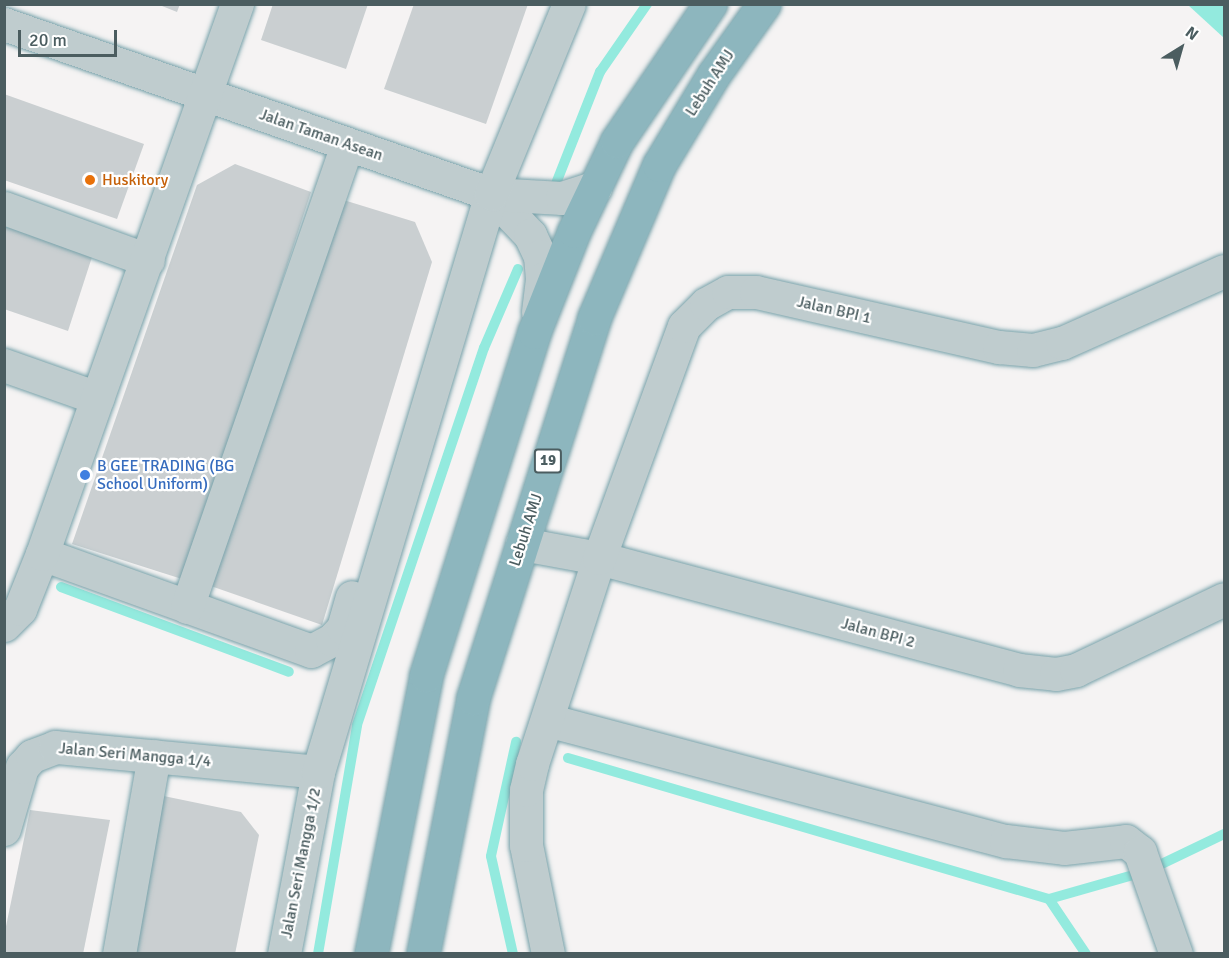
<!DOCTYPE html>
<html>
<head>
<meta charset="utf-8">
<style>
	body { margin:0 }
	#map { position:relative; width:1229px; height:958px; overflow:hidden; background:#f5f3f3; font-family:Signika,sans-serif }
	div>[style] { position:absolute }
	.water>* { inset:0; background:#93eade }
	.stream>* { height:10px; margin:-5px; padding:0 5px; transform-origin:5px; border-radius:5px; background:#93eade }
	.building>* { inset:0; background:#cacfd1 }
	.roads { filter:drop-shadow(0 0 2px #78a2aa) drop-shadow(0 0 2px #78a2aa) }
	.minor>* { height:33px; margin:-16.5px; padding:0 16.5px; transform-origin:16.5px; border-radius:16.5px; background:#bfccce }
	.highway>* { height:33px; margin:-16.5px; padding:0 16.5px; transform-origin:16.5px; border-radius:16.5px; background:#8db6be }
	.dots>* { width:16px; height:16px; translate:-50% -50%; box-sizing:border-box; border:3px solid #fff; border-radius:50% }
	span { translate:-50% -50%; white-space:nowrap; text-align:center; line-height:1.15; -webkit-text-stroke:4.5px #fff; paint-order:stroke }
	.shield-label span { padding:2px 4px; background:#fff; border:2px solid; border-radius:4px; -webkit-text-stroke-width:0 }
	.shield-label { font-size:15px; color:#4b5d60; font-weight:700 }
	.street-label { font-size:16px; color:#4b5d60 }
	.food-label { font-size:16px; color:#c56008 }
	.left { translate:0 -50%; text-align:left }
	.shop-label { font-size:16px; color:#366cbe }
	.frame { position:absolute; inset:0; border:6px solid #4b5d60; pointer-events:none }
	.north { position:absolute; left:1151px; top:18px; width:60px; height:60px; -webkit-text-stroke:4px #fff; paint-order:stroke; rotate:37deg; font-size:16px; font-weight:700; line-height:24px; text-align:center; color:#4b5d60 }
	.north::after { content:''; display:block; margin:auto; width:21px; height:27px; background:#4b5d60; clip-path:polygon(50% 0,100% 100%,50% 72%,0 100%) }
	.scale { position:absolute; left:18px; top:30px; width:99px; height:27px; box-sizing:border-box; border:3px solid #4b5d60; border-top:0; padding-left:8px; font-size:18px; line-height:21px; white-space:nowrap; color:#4b5d60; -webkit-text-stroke:4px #fff; paint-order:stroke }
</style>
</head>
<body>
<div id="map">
	<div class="water">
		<div style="clip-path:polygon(1188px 5px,1224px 5px,1224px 38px)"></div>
	</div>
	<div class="stream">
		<div style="left:555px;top:186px;width:123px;rotate:-68.5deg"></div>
		<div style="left:600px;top:72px;width:83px;rotate:-55.3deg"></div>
		<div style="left:61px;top:587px;width:243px;rotate:20.4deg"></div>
		<div style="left:568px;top:758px;width:501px;rotate:16.34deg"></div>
		<div style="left:1049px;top:899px;width:102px;rotate:-15.9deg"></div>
		<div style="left:1147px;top:871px;width:85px;rotate:-25.7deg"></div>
		<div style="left:1049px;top:899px;width:66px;rotate:56.1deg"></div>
		<div style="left:318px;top:954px;width:232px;rotate:-80.3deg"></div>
		<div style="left:357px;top:725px;width:398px;rotate:-71.4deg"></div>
		<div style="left:484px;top:348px;width:86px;rotate:-66.7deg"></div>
		<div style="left:513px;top:954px;width:100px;rotate:-102.7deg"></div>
		<div style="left:491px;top:856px;width:117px;rotate:-77.6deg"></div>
	</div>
	<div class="building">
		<div style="clip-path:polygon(157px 4px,180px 4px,177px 12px)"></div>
		<div style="clip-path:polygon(273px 4px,368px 4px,346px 69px,261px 40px)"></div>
		<div style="clip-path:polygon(414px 4px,528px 4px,486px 124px,384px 89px)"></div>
		<div style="clip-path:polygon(4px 94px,144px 144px,117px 219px,4px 180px)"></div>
		<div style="clip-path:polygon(235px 164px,311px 192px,185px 580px,72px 544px,197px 185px)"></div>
		<div style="clip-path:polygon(337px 198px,415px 222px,432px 262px,322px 625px,205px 584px)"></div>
		<div style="clip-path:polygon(4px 226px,92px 257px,68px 331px,4px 309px)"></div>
		<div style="clip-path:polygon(154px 794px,241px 812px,259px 835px,235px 954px,130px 954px)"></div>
		<div style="clip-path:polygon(30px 810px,110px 820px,83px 954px,4px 954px,4px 936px)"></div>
	</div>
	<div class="roads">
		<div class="minor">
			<div style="left:4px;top:24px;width:516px;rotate:19.24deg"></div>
			<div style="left:491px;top:194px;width:57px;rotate:46.4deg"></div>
			<div style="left:530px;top:235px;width:23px;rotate:65deg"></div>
			<div style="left:540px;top:256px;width:23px;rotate:85deg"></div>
			<div style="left:542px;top:279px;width:33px;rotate:97deg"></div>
			<div style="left:491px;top:194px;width:71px;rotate:3.2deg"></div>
			<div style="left:562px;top:198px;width:35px;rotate:-18deg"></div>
			<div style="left:4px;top:208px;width:153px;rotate:19.9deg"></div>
			<div style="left:4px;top:365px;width:99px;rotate:19.5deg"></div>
			<div style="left:522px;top:544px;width:78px;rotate:10.3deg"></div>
			<div style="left:599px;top:558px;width:435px;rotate:14.9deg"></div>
			<div style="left:1019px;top:670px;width:37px;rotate:6deg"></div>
			<div style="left:1056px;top:674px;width:20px;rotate:-11deg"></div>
			<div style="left:1076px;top:670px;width:164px;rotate:-25.6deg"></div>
			<div style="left:42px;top:554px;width:286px;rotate:19.8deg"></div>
			<div style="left:311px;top:651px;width:24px;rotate:-28deg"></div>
			<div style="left:332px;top:640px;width:16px;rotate:-47deg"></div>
			<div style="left:343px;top:628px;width:32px;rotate:-74deg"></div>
			<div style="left:187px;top:607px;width:490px;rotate:-70.9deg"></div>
			<div style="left:4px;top:625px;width:23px;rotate:-45deg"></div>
			<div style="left:20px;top:609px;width:59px;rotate:-68.2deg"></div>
			<div style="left:42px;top:554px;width:584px;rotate:-70.48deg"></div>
			<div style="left:547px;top:720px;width:475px;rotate:14.8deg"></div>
			<div style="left:1006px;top:841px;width:58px;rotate:6.9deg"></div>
			<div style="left:1064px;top:848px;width:62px;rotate:-6.4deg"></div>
			<div style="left:1126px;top:841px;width:18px;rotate:38deg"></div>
			<div style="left:1140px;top:852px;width:108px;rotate:70.6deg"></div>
			<div style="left:4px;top:829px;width:65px;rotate:-73.8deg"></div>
			<div style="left:22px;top:767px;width:15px;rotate:-48deg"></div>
			<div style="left:32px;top:756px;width:25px;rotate:-21deg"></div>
			<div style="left:55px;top:747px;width:264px;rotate:5.4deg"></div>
			<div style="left:119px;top:954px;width:201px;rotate:-80deg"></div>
			<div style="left:284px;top:954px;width:185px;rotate:-79.4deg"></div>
			<div style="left:318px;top:772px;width:603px;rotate:-73.34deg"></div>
			<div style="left:491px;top:194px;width:205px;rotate:-67.7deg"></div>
			<div style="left:548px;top:954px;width:111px;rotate:-101.4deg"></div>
			<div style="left:526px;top:845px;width:55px;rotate:-90deg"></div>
			<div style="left:526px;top:790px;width:27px;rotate:-77deg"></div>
			<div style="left:532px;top:764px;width:217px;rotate:-72deg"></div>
			<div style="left:599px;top:558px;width:247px;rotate:-69.9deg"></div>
			<div style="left:684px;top:326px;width:31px;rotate:-45deg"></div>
			<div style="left:706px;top:304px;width:25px;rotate:-29deg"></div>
			<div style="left:728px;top:292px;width:28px"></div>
			<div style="left:756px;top:292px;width:249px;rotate:12.8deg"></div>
			<div style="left:999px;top:347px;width:34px;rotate:5deg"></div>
			<div style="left:1033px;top:350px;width:30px;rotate:-14deg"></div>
			<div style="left:1062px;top:343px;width:177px;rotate:-24deg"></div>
		</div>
		<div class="highway">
			<div style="left:371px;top:954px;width:284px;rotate:-78.8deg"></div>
			<div style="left:426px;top:675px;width:360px;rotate:-72.5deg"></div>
			<div style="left:534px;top:332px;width:109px;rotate:-68.4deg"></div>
			<div style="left:574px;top:231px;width:100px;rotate:-64.5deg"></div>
			<div style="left:617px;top:141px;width:166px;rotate:-55.8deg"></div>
			<div style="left:423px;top:954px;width:261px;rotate:-78.9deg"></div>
			<div style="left:473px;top:698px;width:399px;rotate:-72.3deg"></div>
			<div style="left:594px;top:318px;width:166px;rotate:-67deg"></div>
			<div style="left:659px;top:165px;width:106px;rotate:-58.9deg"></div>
			<div style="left:714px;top:74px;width:86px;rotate:-54.5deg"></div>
		</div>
	</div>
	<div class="dots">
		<div style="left:90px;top:180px;background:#e8710a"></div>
		<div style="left:85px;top:475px;background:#3f7fe0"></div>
	</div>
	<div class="shield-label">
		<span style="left:548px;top:461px">19</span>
	</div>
	<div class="street-label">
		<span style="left:710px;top:83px;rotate:-57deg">Lebuh AMJ</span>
		<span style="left:321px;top:135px;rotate:19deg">Jalan Taman Asean</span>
		<span style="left:834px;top:310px;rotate:13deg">Jalan BPI 1</span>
		<span style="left:526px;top:530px;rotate:-72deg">Lebuh AMJ</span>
		<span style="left:878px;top:633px;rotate:15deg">Jalan BPI 2</span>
		<span style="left:135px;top:755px;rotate:5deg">Jalan Seri Mangga 1/4</span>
		<span style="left:301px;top:863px;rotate:-79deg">Jalan Seri Mangga 1/2</span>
	</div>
	<div class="food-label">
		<span class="left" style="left:102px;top:180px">Huskitory</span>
	</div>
	<div class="shop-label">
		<span class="left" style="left:97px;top:475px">B GEE TRADING (BG<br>School Uniform)</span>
	</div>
	<div class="frame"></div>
	<div class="north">N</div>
	<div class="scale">20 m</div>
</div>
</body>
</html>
